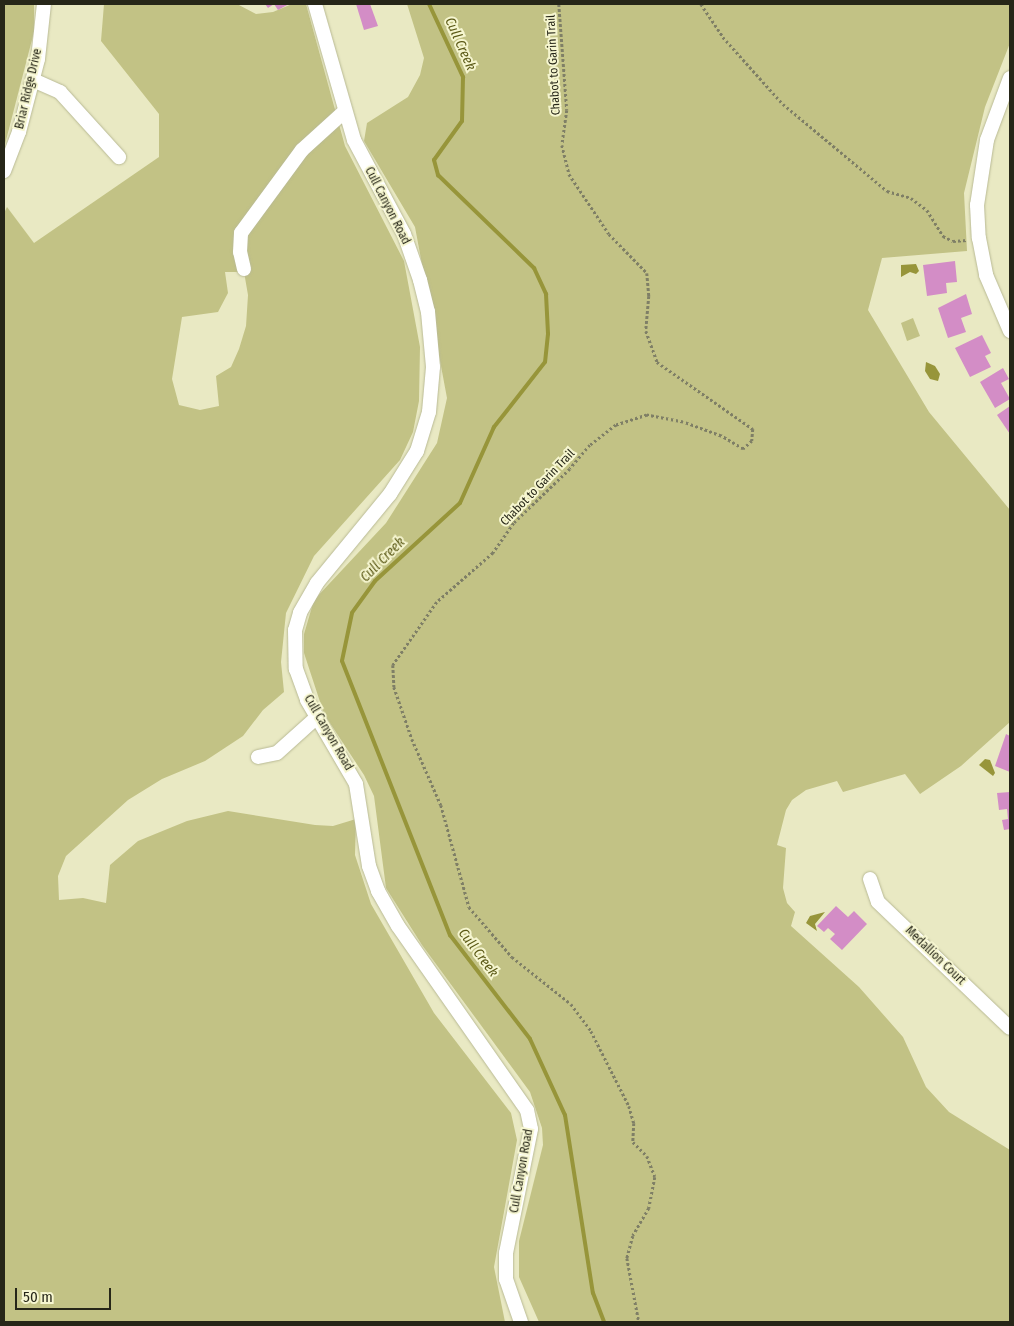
<!DOCTYPE html>
<html>
<head>
<meta charset="utf-8">
<style>
	body { margin:0 }
	#map { position:relative; width:1014px; height:1326px; overflow:hidden; background:#e9e9c3; font-family:"Fira Sans Condensed",sans-serif }
	div>[style] { position:absolute }
	.green>* { inset:0; background:#c2c285 }
	.water>* { inset:0; background:#97953a }
	.stream>* { height:4px; margin:-2px; padding:0 2px; transform-origin:2px; border-radius:2px; background:#97953a }
	.building>* { inset:0; background:#d38dc6 }
	.path>* { height:2.5px; margin-top:-1.25px; transform-origin:0; background:repeating-linear-gradient(90deg,#7f7f66 0 2.5px,transparent 0 5px) }
	.roads { filter:drop-shadow(0 0 1px #b9ba95) drop-shadow(0 0 1px #b9ba95) }
	.minor>* { height:14px; margin:-7px; padding:0 7px; transform-origin:7px; border-radius:7px; background:#fff }
	span { translate:-50% -50%; white-space:nowrap; text-align:center; line-height:1.15; -webkit-text-stroke:4px #f6f6d0; paint-order:stroke }
	.street-label { font-size:12px; color:#262618 }
	.water-label { font-size:14px; color:#5b5916; font-style:italic }
	.frame { position:absolute; inset:0; border:5px solid #262618; pointer-events:none }
	.scale { position:absolute; left:15px; top:1288px; width:96px; height:22px; box-sizing:border-box; border:2px solid #262618; border-top:0; padding-left:6px; font-size:15px; line-height:18px; white-space:nowrap; color:#262618; -webkit-text-stroke:4px #f6f6d0; paint-order:stroke }
</style>
</head>
<body>
<div id="map">
	<div class="green">
		<div style="clip-path:polygon(4px 4px,34px 4px,34px 32px,4px 148px)"></div>
		<div style="clip-path:polygon(evenodd,104px 4px,237px 4px,256px 14px,273px 12px,292px 4px,306px 4px,345px 146px,404px 261px,420px 347px,419px 401px,413px 432px,400px 460px,314px 556px,286px 613px,281px 662px,284px 692px,263px 710px,243px 736px,205px 761px,162px 779px,128px 800px,66px 856px,58px 876px,59px 900px,83px 898px,106px 903px,110px 865px,138px 841px,187px 821px,228px 811px,315px 825px,333px 826px,356px 819px,355px 855px,371px 904px,434px 1013px,511px 1113px,517px 1140px,494px 1267px,505px 1322px,4px 1322px,4px 213px,7px 207px,34px 243px,159px 157px,159px 114px,101px 41px,104px 4px,225px 272px,244px 272px,248px 295px,246px 326px,239px 349px,231px 367px,216px 376px,219px 406px,200px 410px,179px 405px,172px 379px,182px 317px,218px 312px,228px 293px,225px 272px)"></div>
		<div style="clip-path:polygon(407px 4px,1010px 4px,1010px 43px,985px 107px,964px 193px,967px 251px,882px 258px,868px 310px,929px 412px,1010px 510px,1010px 722px,961px 766px,920px 794px,905px 774px,843px 792px,837px 781px,806px 790px,792px 800px,786px 810px,777px 845px,786px 848px,783px 888px,787px 903px,795px 912px,791px 926px,859px 987px,903px 1037px,926px 1087px,949px 1112px,1010px 1150px,1010px 1322px,539px 1322px,519px 1277px,519px 1241px,543px 1145px,542px 1128px,530px 1092px,422px 945px,386px 888px,374px 796px,364px 775px,324px 714px,304px 653px,304px 634px,314px 600px,386px 523px,437px 443px,447px 398px,415px 227px,364px 141px,367px 123px,408px 97px,420px 75px,424px 58px)"></div>
		<div style="clip-path:polygon(913px 318px,920px 336px,907px 341px,901px 323px)"></div>
	</div>
	<div class="water">
		<div style="clip-path:polygon(916px 264px,919px 271px,916px 274px,910px 272px,901px 277px,901px 265px)"></div>
		<div style="clip-path:polygon(926px 362px,935px 366px,940px 374px,938px 381px,930px 379px,925px 371px)"></div>
		<div style="clip-path:polygon(985px 759px,990px 760px,995px 773px,993px 776px,979px 765px)"></div>
		<div style="clip-path:polygon(825px 912px,815px 924px,817px 931px,806px 923px,810px 916px)"></div>
	</div>
	<div class="stream">
		<div style="left:429px;top:4px;width:81px;rotate:65deg"></div>
		<div style="left:463px;top:77px;width:44px;rotate:91.3deg"></div>
		<div style="left:462px;top:121px;width:48px;rotate:125.7deg"></div>
		<div style="left:434px;top:160px;width:16px;rotate:75deg"></div>
		<div style="left:438px;top:175px;width:134px;rotate:44.1deg"></div>
		<div style="left:534px;top:268px;width:29px;rotate:65deg"></div>
		<div style="left:546px;top:294px;width:40px;rotate:87.1deg"></div>
		<div style="left:548px;top:334px;width:28px;rotate:96deg"></div>
		<div style="left:545px;top:362px;width:83px;rotate:128.1deg"></div>
		<div style="left:494px;top:427px;width:83px;rotate:114.1deg"></div>
		<div style="left:460px;top:503px;width:115px;rotate:137.5deg"></div>
		<div style="left:375px;top:581px;width:39px;rotate:126deg"></div>
		<div style="left:352px;top:613px;width:49px;rotate:101.8deg"></div>
		<div style="left:342px;top:661px;width:295px;rotate:68.5deg"></div>
		<div style="left:450px;top:935px;width:131px;rotate:52.4deg"></div>
		<div style="left:530px;top:1039px;width:84px;rotate:65.3deg"></div>
		<div style="left:565px;top:1115px;width:180px;rotate:81.1deg"></div>
		<div style="left:593px;top:1293px;width:31px;rotate:69deg"></div>
	</div>
	<div class="building">
		<div style="clip-path:polygon(265px 4px,289px 4px,278px 10px,274px 4px,268px 8px)"></div>
		<div style="clip-path:polygon(356px 4px,370px 4px,378px 26px,364px 30px)"></div>
		<div style="clip-path:polygon(955px 261px,957px 282px,946px 283px,947px 293px,927px 296px,923px 265px)"></div>
		<div style="clip-path:polygon(966px 294px,972px 314px,961px 318px,966px 332px,948px 338px,938px 308px)"></div>
		<div style="clip-path:polygon(982px 335px,991px 353px,985px 356px,991px 367px,970px 377px,955px 348px)"></div>
		<div style="clip-path:polygon(1003px 368px,1009px 379px,1001px 383px,1010px 399px,995px 408px,980px 382px)"></div>
		<div style="clip-path:polygon(1010px 406px,1010px 434px,997px 415px)"></div>
		<div style="clip-path:polygon(1006px 734px,1010px 736px,1010px 772px,995px 766px)"></div>
		<div style="clip-path:polygon(1010px 792px,1010px 829px,1004px 830px,1002px 820px,1008px 819px,1007px 809px,999px 810px,997px 793px)"></div>
		<div style="clip-path:polygon(836px 906px,848px 917px,854px 911px,867px 924px,842px 950px,830px 939px,835px 934px,828px 928px,824px 932px,817px 926px)"></div>
	</div>
	<div class="path">
		<div style="left:559px;top:4px;width:106px;rotate:85.7deg"></div>
		<div style="left:567px;top:110px;width:35px;rotate:98deg"></div>
		<div style="left:562px;top:145px;width:30px;rotate:76deg"></div>
		<div style="left:569px;top:174px;width:72px;rotate:56.3deg"></div>
		<div style="left:609px;top:234px;width:54px;rotate:45.7deg"></div>
		<div style="left:647px;top:273px;width:23px;rotate:85deg"></div>
		<div style="left:649px;top:296px;width:35px;rotate:95deg"></div>
		<div style="left:646px;top:331px;width:33px;rotate:70deg"></div>
		<div style="left:657px;top:362px;width:117px;rotate:34.9deg"></div>
		<div style="left:753px;top:429px;width:12px;rotate:95deg"></div>
		<div style="left:752px;top:441px;width:12px;rotate:138deg"></div>
		<div style="left:743px;top:449px;width:26px;rotate:-149deg"></div>
		<div style="left:721px;top:436px;width:40px;rotate:-159.8deg"></div>
		<div style="left:683px;top:422px;width:37px;rotate:-169deg"></div>
		<div style="left:647px;top:415px;width:33px;rotate:162deg"></div>
		<div style="left:616px;top:425px;width:33px;rotate:142deg"></div>
		<div style="left:590px;top:445px;width:31px;rotate:130deg"></div>
		<div style="left:570px;top:469px;width:78px;rotate:136deg"></div>
		<div style="left:514px;top:523px;width:37px;rotate:125deg"></div>
		<div style="left:493px;top:553px;width:74px;rotate:138.8deg"></div>
		<div style="left:437px;top:602px;width:77px;rotate:124.9deg"></div>
		<div style="left:393px;top:665px;width:22px;rotate:87deg"></div>
		<div style="left:394px;top:687px;width:55px;rotate:70.9deg"></div>
		<div style="left:412px;top:739px;width:72px;rotate:66.3deg"></div>
		<div style="left:441px;top:805px;width:106px;rotate:74.6deg"></div>
		<div style="left:469px;top:907px;width:66px;rotate:49.3deg"></div>
		<div style="left:512px;top:957px;width:75px;rotate:38.5deg"></div>
		<div style="left:571px;top:1004px;width:34px;rotate:53deg"></div>
		<div style="left:591px;top:1031px;width:84px;rotate:63.1deg"></div>
		<div style="left:629px;top:1106px;width:18px;rotate:74deg"></div>
		<div style="left:634px;top:1123px;width:19px;rotate:93deg"></div>
		<div style="left:633px;top:1142px;width:20px;rotate:45deg"></div>
		<div style="left:647px;top:1156px;width:22px;rotate:69deg"></div>
		<div style="left:655px;top:1177px;width:32px;rotate:101deg"></div>
		<div style="left:649px;top:1208px;width:32px;rotate:120deg"></div>
		<div style="left:633px;top:1236px;width:23px;rotate:105deg"></div>
		<div style="left:627px;top:1258px;width:65px;rotate:79.4deg"></div>
		<div style="left:701px;top:4px;width:40px;rotate:56deg"></div>
		<div style="left:723px;top:37px;width:90px;rotate:48.2deg"></div>
		<div style="left:783px;top:104px;width:136px;rotate:39.9deg"></div>
		<div style="left:887px;top:191px;width:25px;rotate:16deg"></div>
		<div style="left:911px;top:198px;width:20px;rotate:37deg"></div>
		<div style="left:927px;top:210px;width:31px;rotate:58deg"></div>
		<div style="left:943px;top:236px;width:11px;rotate:27deg"></div>
		<div style="left:953px;top:241px;width:14px;rotate:-4deg"></div>
	</div>
	<div class="roads">
		<div class="minor">
			<div style="left:315px;top:4px;width:141px;rotate:74deg"></div>
			<div style="left:354px;top:140px;width:106px;rotate:62deg"></div>
			<div style="left:404px;top:234px;width:49px;rotate:70.8deg"></div>
			<div style="left:420px;top:280px;width:33px;rotate:76deg"></div>
			<div style="left:428px;top:312px;width:55px;rotate:84.8deg"></div>
			<div style="left:433px;top:367px;width:45px;rotate:95.1deg"></div>
			<div style="left:429px;top:412px;width:41px;rotate:107.1deg"></div>
			<div style="left:417px;top:451px;width:51px;rotate:122.1deg"></div>
			<div style="left:390px;top:494px;width:115px;rotate:129.4deg"></div>
			<div style="left:317px;top:583px;width:34px;rotate:120deg"></div>
			<div style="left:300px;top:613px;width:18px;rotate:106deg"></div>
			<div style="left:295px;top:630px;width:39px;rotate:89deg"></div>
			<div style="left:296px;top:669px;width:33px;rotate:70deg"></div>
			<div style="left:307px;top:700px;width:97px;rotate:59.7deg"></div>
			<div style="left:356px;top:784px;width:83px;rotate:81deg"></div>
			<div style="left:369px;top:866px;width:27px;rotate:70deg"></div>
			<div style="left:378px;top:891px;width:40px;rotate:60.3deg"></div>
			<div style="left:398px;top:926px;width:225px;rotate:55deg"></div>
			<div style="left:527px;top:1110px;width:19px;rotate:78deg"></div>
			<div style="left:531px;top:1129px;width:126px;rotate:101.4deg"></div>
			<div style="left:506px;top:1253px;width:26px;rotate:90deg"></div>
			<div style="left:506px;top:1279px;width:46px;rotate:70.8deg"></div>
			<div style="left:1010px;top:78px;width:66px;rotate:110.4deg"></div>
			<div style="left:987px;top:140px;width:66px;rotate:98.7deg"></div>
			<div style="left:977px;top:205px;width:33px;rotate:87deg"></div>
			<div style="left:979px;top:238px;width:38px;rotate:79deg"></div>
			<div style="left:986px;top:275px;width:61px;rotate:66.8deg"></div>
			<div style="left:33px;top:80px;width:30px;rotate:24deg"></div>
			<div style="left:60px;top:92px;width:88px;rotate:47.8deg"></div>
			<div style="left:4px;top:171px;width:42px;rotate:-69deg"></div>
			<div style="left:19px;top:132px;width:75px;rotate:-75.4deg"></div>
			<div style="left:38px;top:59px;width:55px;rotate:-83.8deg"></div>
			<div style="left:244px;top:269px;width:17px;rotate:-103deg"></div>
			<div style="left:240px;top:252px;width:19px;rotate:-87deg"></div>
			<div style="left:241px;top:233px;width:103px;rotate:-53.7deg"></div>
			<div style="left:302px;top:150px;width:58px;rotate:-42.2deg"></div>
			<div style="left:258px;top:757px;width:19px;rotate:-12deg"></div>
			<div style="left:277px;top:753px;width:54px;rotate:-42deg"></div>
			<div style="left:870px;top:879px;width:24px;rotate:71deg"></div>
			<div style="left:878px;top:902px;width:182px;rotate:43.7deg"></div>
		</div>
	</div>
	<div class="street-label">
		<span style="left:554px;top:65px;rotate:-93deg">Chabot to Garin Trail</span>
		<span style="left:29px;top:89px;rotate:-77deg">Briar Ridge Drive</span>
		<span style="left:387px;top:206px;rotate:63deg">Cull Canyon Road</span>
		<span style="left:538px;top:488px;rotate:-46deg">Chabot to Garin Trail</span>
		<span style="left:328px;top:733px;rotate:60deg">Cull Canyon Road</span>
		<span style="left:935px;top:956px;rotate:44deg">Medallion Court</span>
		<span style="left:522px;top:1171px;rotate:-80deg">Cull Canyon Road</span>
	</div>
	<div class="water-label">
		<span style="left:460px;top:44px;rotate:66deg">Cull Creek</span>
		<span style="left:383px;top:560px;rotate:-45deg">Cull Creek</span>
		<span style="left:478px;top:953px;rotate:53deg">Cull Creek</span>
	</div>
	<div class="frame"></div>
	<div class="scale">50 m</div>
</div>
</body>
</html>
